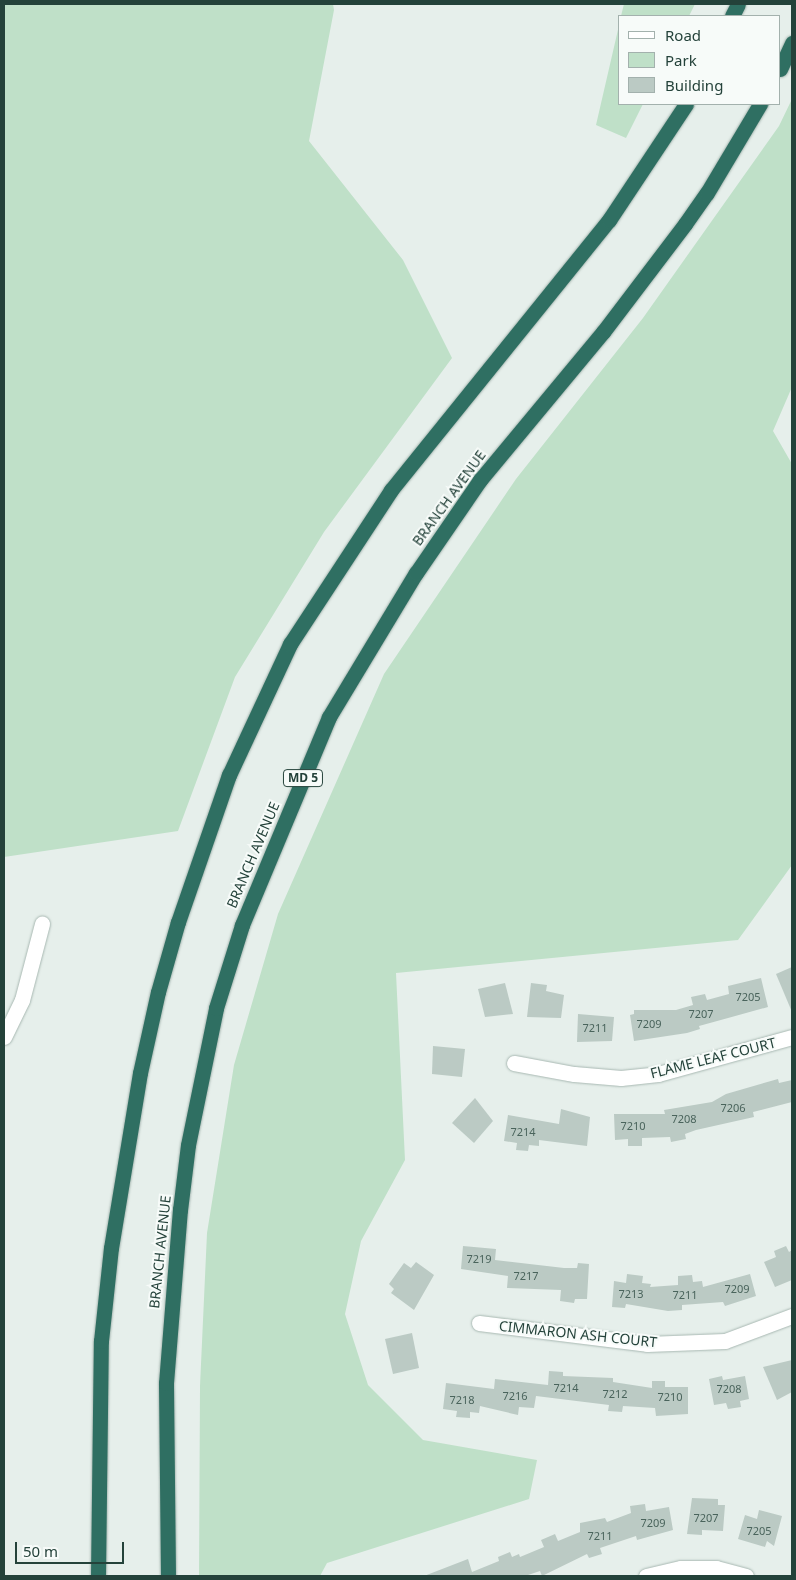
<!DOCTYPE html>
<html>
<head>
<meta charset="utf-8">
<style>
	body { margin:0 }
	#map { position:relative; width:796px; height:1580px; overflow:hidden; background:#e6efeb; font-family:"Noto Sans",sans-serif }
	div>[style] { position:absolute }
	.green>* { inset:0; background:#bfe0c8 }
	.building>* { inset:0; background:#bbcac4 }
	.roads { filter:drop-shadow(0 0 1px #a8b8b2) drop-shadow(0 0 1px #a8b8b2) }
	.minor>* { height:15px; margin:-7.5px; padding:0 7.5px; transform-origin:7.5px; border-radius:7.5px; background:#fff }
	.highway>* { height:15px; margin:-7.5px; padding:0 7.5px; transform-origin:7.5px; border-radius:7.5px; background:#2f6f62 }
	span { translate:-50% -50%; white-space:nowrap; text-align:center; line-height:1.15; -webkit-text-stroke:4px #f7fbf9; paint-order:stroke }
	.number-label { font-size:11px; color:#4a645c }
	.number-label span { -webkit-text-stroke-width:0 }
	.shield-label span { padding:1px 4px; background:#f7fbf9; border:1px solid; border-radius:4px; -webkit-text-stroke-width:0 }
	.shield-label { font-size:12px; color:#24423a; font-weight:700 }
	.street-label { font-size:14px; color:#24423a }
	.frame { position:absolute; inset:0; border:5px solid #24423a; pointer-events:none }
	.legend { position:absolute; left:618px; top:15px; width:162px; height:90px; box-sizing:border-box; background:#f7fbf9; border:1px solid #a3b1ad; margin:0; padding:6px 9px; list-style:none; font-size:15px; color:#24423a }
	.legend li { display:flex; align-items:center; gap:10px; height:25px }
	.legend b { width:25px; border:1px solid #a3b1ad }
	.scale { position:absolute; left:15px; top:1542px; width:109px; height:22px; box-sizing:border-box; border:2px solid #24423a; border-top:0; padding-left:6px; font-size:15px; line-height:18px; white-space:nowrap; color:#24423a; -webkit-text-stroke:4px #f7fbf9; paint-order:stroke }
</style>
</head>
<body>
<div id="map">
	<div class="green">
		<div style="clip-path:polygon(4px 4px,333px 4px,334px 10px,309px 141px,403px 260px,452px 358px,324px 532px,235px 677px,178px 831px,4px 857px)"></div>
		<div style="clip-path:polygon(624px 4px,695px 4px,689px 16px,621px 16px)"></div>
		<div style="clip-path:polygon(620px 21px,620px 104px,643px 104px,626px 138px,596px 125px)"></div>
		<div style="clip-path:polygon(792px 99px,792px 387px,773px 431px,792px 464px,792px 865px,738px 940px,396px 973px,405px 1160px,361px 1241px,345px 1314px,368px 1385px,423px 1440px,537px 1460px,529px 1499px,327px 1563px,320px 1576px,199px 1576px,200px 1386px,207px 1233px,234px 1065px,278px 914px,384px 674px,516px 479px,643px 318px,779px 126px)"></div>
	</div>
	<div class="building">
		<div style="clip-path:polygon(792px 967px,792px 1012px,776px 974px)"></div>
		<div style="clip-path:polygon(761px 978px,768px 1007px,699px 1026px,700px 1029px,687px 1033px,634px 1041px,630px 1015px,634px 1014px,634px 1010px,676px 1010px,693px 1005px,691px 997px,705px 994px,707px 1000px,729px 994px,728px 986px)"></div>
		<div style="clip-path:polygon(505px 983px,513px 1014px,485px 1017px,478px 989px)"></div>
		<div style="clip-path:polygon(531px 983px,547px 985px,546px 991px,564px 995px,561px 1018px,527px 1017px)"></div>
		<div style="clip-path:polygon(578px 1014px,614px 1017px,612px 1041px,577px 1042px)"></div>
		<div style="clip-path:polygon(433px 1046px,465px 1049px,462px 1077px,432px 1074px)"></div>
		<div style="clip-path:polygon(778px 1079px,779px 1083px,792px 1080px,792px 1102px,753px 1112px,754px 1117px,696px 1130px,685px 1134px,686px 1139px,671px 1142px,670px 1137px,642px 1138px,642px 1146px,628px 1146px,628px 1139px,615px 1140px,614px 1114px,665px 1114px,664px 1110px,712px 1102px,726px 1094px)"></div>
		<div style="clip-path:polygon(475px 1098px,493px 1121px,474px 1143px,452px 1123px)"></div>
		<div style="clip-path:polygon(561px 1109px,590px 1117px,587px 1146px,539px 1140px,539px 1146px,529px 1145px,528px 1151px,516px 1150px,517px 1143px,504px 1141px,508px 1115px,559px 1124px)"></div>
		<div style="clip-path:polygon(463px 1246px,496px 1249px,495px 1260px,564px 1268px,577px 1268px,578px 1263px,589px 1264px,587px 1299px,575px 1299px,574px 1303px,560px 1301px,561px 1290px,507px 1288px,508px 1276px,461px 1269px)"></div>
		<div style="clip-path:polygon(786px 1246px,789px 1252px,792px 1250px,792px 1280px,775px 1287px,764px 1262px,776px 1257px,774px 1251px)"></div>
		<div style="clip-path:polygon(416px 1262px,434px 1275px,414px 1310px,391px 1293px,394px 1289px,389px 1284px,404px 1263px,411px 1268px)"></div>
		<div style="clip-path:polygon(627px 1274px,643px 1276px,642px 1283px,651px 1284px,650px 1287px,678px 1285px,678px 1276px,692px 1275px,693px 1282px,702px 1281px,703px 1287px,750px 1274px,756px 1296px,725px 1306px,723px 1302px,682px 1305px,682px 1310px,668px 1311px,626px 1304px,625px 1308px,612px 1307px,614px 1281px,626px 1283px)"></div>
		<div style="clip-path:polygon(412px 1333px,419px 1368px,393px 1374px,385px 1339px)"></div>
		<div style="clip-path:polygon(792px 1360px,792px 1392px,777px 1400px,763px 1367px)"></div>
		<div style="clip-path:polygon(549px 1371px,563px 1372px,563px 1376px,613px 1378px,613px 1382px,652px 1388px,652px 1381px,665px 1381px,665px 1387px,688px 1387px,688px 1414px,656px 1416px,655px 1408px,623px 1406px,622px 1412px,608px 1411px,609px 1405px,536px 1396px,534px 1408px,519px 1407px,518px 1415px,480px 1406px,479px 1413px,470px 1412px,470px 1418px,456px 1417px,457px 1411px,443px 1409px,446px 1383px,494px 1389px,495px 1379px,548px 1385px)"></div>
		<div style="clip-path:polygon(722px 1376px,723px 1380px,745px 1376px,749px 1399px,740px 1401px,741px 1407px,728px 1409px,726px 1403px,714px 1405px,709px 1379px)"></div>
		<div style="clip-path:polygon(692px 1498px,718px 1499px,718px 1505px,725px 1505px,723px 1531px,702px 1530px,702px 1535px,687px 1534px)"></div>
		<div style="clip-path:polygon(645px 1504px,646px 1511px,669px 1507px,673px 1530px,637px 1540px,636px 1536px,600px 1548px,602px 1554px,589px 1558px,587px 1554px,542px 1576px,540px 1571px,525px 1576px,424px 1576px,468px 1559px,472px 1572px,499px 1561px,498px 1557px,510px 1552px,512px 1557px,519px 1554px,520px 1557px,544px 1547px,541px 1540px,555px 1534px,558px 1541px,580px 1532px,580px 1523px,605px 1518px,607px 1522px,631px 1513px,630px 1506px)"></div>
		<div style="clip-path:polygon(759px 1510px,782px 1516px,774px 1546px,767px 1541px,765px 1547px,738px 1539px,745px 1515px,757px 1519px)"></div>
	</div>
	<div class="roads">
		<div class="minor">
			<div style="left:4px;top:1037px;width:41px;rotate:-64.1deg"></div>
			<div style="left:22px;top:1000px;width:79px;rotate:-75.3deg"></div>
			<div style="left:514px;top:1063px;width:61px;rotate:10.4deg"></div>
			<div style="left:574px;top:1074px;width:47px;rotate:4.9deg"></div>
			<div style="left:621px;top:1078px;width:37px;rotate:-6deg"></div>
			<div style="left:658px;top:1074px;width:139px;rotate:-15.4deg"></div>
			<div style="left:479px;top:1323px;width:169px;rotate:7.1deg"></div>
			<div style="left:647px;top:1344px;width:78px;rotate:-2.2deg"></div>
			<div style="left:725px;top:1341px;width:72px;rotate:-20.5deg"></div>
			<div style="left:646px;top:1576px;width:36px;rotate:-13deg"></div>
			<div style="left:681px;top:1568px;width:35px"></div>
			<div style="left:716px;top:1568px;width:31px;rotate:15deg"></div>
		</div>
		<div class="highway">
			<div style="left:732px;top:16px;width:13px;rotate:-63deg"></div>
			<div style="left:780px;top:69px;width:29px;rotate:-65deg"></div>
			<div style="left:98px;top:1576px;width:235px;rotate:-89.3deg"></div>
			<div style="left:101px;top:1341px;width:94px;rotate:-83.9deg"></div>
			<div style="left:111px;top:1248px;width:177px;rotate:-80.6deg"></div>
			<div style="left:140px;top:1073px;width:83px;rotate:-77.5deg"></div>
			<div style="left:158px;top:992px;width:73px;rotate:-74.1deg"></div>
			<div style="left:178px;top:922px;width:156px;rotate:-70.9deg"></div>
			<div style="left:229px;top:775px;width:145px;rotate:-65deg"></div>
			<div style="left:290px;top:644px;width:184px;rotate:-56.7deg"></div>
			<div style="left:391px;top:490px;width:347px;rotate:-51.1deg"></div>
			<div style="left:609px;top:220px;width:139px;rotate:-56.4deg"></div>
			<div style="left:168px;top:1576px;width:193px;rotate:-90.6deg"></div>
			<div style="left:166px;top:1383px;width:174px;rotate:-85.4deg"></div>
			<div style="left:180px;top:1210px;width:65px;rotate:-83deg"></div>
			<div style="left:188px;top:1145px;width:140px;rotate:-78.4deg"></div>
			<div style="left:216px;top:1008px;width:87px;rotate:-72.6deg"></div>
			<div style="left:242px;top:925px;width:225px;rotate:-67.3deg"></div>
			<div style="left:329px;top:717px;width:168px;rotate:-58.9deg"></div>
			<div style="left:416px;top:573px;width:113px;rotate:-55.5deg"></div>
			<div style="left:480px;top:480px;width:192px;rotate:-50.3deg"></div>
			<div style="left:603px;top:332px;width:136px;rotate:-52.8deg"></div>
			<div style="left:685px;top:224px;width:38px;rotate:-55deg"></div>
			<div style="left:707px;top:193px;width:104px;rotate:-59.2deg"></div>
		</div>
	</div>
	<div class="number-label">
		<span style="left:748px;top:997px">7205</span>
		<span style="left:701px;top:1014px">7207</span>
		<span style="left:649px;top:1024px">7209</span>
		<span style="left:595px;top:1028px">7211</span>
		<span style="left:733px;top:1108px">7206</span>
		<span style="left:684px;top:1119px">7208</span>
		<span style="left:633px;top:1126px">7210</span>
		<span style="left:523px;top:1132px">7214</span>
		<span style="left:479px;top:1259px">7219</span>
		<span style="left:526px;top:1276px">7217</span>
		<span style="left:737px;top:1289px">7209</span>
		<span style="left:631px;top:1294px">7213</span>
		<span style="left:685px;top:1295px">7211</span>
		<span style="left:566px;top:1388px">7214</span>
		<span style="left:729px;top:1389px">7208</span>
		<span style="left:615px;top:1394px">7212</span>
		<span style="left:515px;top:1396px">7216</span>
		<span style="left:670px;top:1397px">7210</span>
		<span style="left:462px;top:1400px">7218</span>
		<span style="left:706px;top:1518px">7207</span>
		<span style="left:653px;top:1523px">7209</span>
		<span style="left:759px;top:1531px">7205</span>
		<span style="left:600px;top:1536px">7211</span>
	</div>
	<div class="shield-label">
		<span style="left:303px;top:778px">MD 5</span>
	</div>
	<div class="street-label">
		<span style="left:449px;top:498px;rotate:-54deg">BRANCH AVENUE</span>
		<span style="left:253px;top:855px;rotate:-67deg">BRANCH AVENUE</span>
		<span style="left:713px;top:1058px;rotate:-14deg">FLAME LEAF COURT</span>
		<span style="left:160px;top:1252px;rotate:-84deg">BRANCH AVENUE</span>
		<span style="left:578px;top:1334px;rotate:6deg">CIMMARON ASH COURT</span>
	</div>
	<div class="frame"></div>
	<ul class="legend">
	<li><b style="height:6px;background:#fff"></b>Road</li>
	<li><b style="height:14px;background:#bfe0c8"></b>Park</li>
	<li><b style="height:14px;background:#bbcac4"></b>Building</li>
	</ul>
	<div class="scale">50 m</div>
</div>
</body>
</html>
